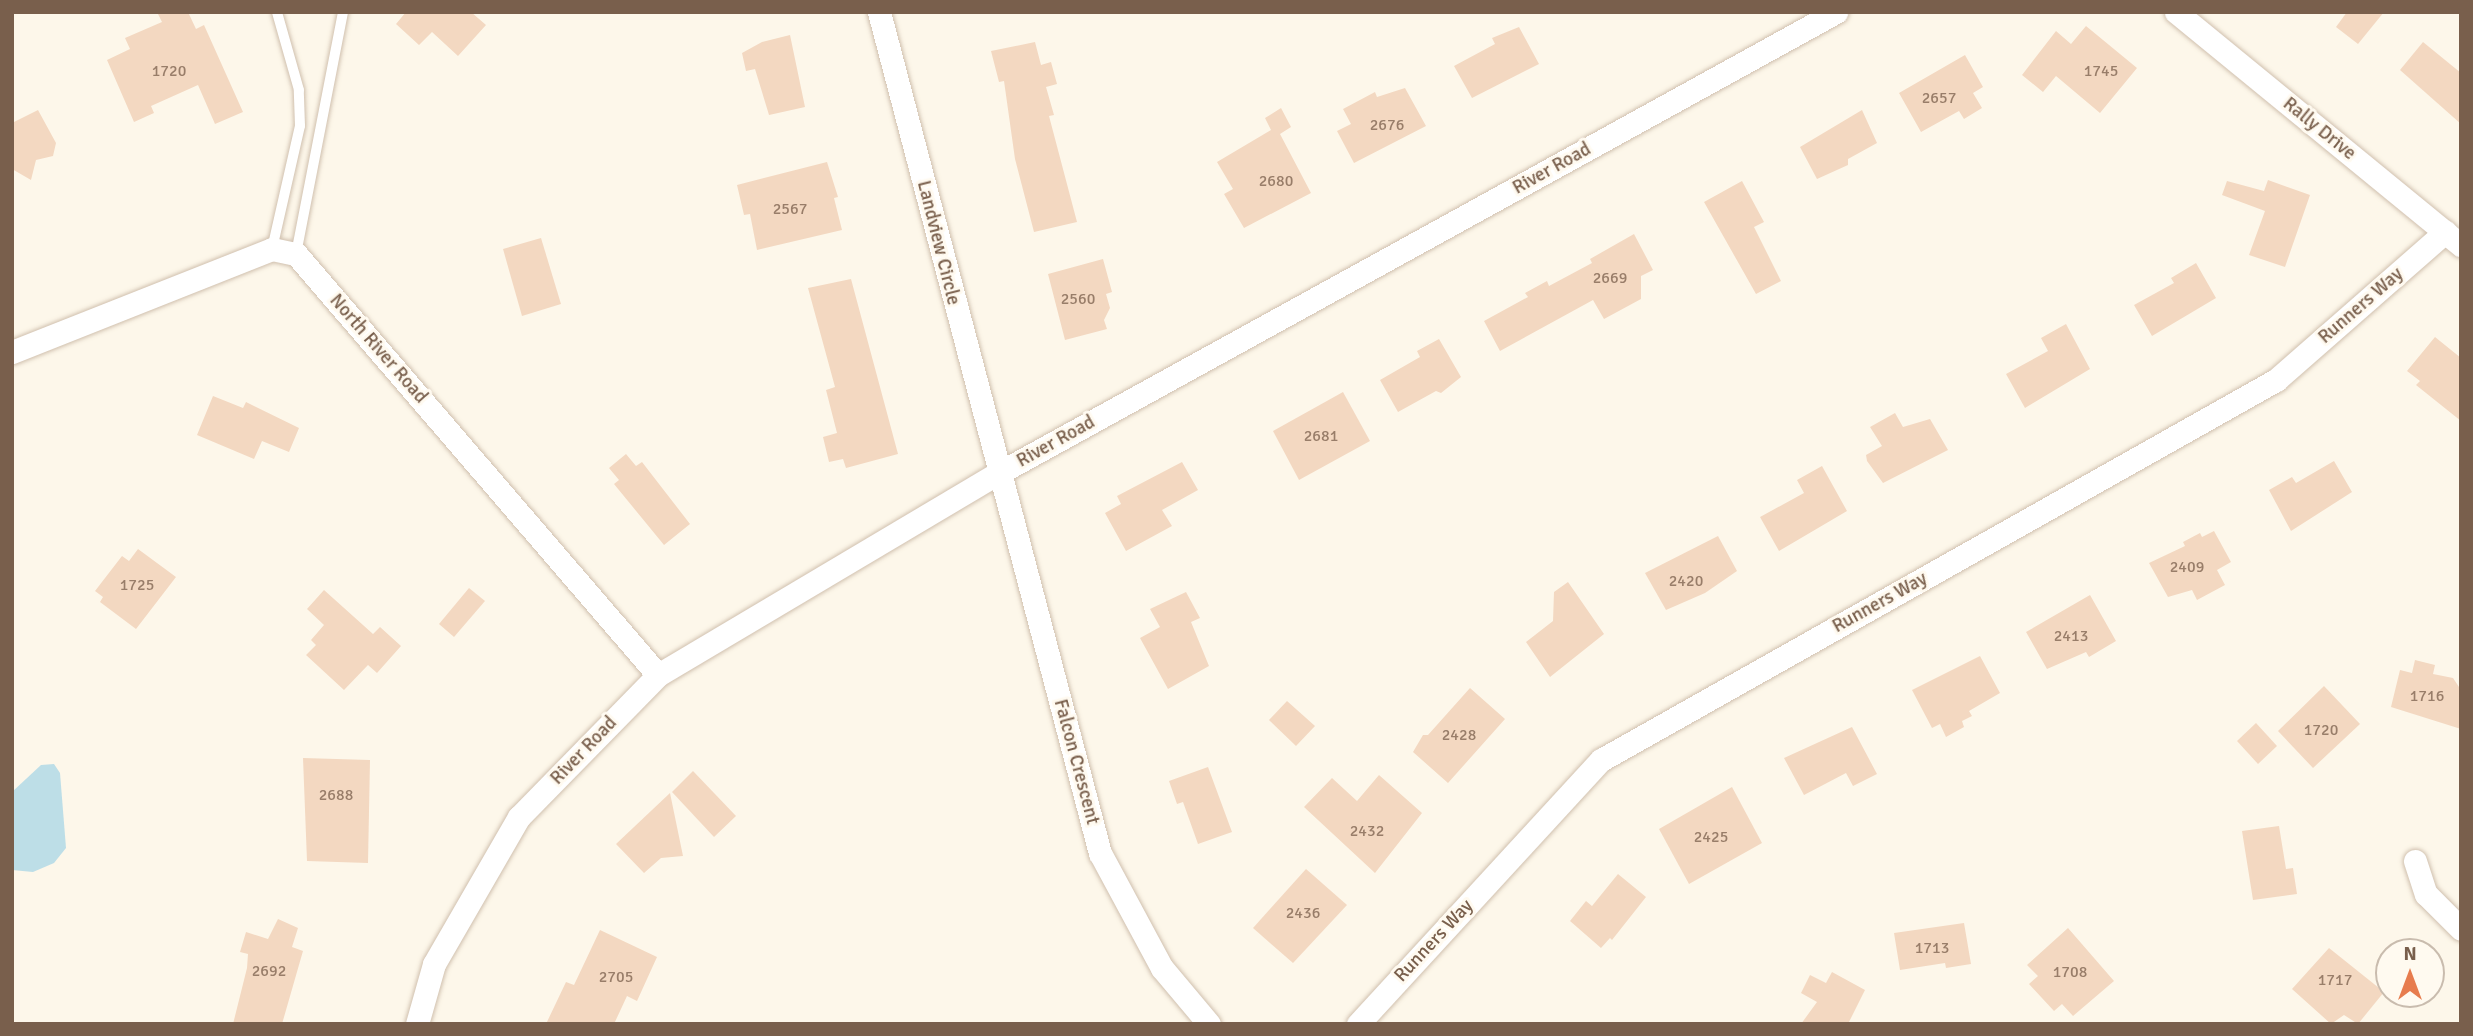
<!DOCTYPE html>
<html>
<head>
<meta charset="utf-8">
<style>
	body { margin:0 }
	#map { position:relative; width:2473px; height:1036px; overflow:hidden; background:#fdf7ea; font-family:Signika,sans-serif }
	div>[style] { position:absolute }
	.water>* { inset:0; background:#bddee7 }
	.building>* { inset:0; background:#f3d8c1 }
	.roads { filter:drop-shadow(0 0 2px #d0c0ae) drop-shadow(0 0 2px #d0c0ae) }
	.lane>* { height:10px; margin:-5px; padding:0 5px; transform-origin:5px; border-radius:5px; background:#fff }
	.street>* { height:23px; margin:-11.5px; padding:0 11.5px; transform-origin:11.5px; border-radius:11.5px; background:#fff }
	span { translate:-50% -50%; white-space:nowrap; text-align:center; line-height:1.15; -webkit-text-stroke:6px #fffaf0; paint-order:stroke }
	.number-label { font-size:16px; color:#987d69 }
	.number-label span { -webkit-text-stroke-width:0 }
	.street-label { font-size:19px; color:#795f4c }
	.frame { position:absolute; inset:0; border:14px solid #795f4c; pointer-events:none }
	.north { position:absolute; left:2375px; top:938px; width:70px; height:70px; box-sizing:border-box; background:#fffaf0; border:2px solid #c9bcae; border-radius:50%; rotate:0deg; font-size:19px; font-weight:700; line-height:28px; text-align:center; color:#795f4c }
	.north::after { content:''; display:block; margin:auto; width:24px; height:32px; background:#e77c4e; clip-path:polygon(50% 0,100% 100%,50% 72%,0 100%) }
</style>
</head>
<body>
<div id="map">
	<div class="water">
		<div style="clip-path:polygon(54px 764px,60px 773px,66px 848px,54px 863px,33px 872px,12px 870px,12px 792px,41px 765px)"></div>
	</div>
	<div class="building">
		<div style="clip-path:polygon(157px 12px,188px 12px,196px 29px,204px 25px,243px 112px,215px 124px,198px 85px,151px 106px,154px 113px,134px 122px,107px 60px,130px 49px,125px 38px,162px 22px)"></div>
		<div style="clip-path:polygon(406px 12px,471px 12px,486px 25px,458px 56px,432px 32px,419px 45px,396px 24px)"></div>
		<div style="clip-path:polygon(2347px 12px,2384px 12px,2358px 44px,2336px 27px)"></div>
		<div style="clip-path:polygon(2086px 26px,2137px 68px,2100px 113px,2056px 76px,2043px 92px,2022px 75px,2056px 31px,2071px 44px)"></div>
		<div style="clip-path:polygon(1519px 27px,1539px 64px,1472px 98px,1454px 66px,1495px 44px,1492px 38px)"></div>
		<div style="clip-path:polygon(790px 35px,805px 107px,769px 115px,755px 69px,746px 71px,742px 53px,762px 42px)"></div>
		<div style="clip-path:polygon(1035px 42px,1041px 65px,1051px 62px,1057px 84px,1046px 87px,1054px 115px,1049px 116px,1077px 222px,1034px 232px,1015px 159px,1004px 81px,999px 82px,991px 51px)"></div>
		<div style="clip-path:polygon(2423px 42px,2461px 73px,2461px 124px,2400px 70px)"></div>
		<div style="clip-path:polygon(1965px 55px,1983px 87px,1973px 93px,1982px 108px,1964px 119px,1959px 111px,1921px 132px,1899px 93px)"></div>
		<div style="clip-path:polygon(1405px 88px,1426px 126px,1354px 163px,1337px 131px,1351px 124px,1343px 109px,1375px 92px,1377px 97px)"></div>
		<div style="clip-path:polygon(1281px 108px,1291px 127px,1280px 134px,1311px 193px,1244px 228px,1224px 194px,1233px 189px,1217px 162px,1271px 130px,1265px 118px)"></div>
		<div style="clip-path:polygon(38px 110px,56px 143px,53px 156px,36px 160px,31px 180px,12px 169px,12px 123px)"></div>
		<div style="clip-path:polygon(1862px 110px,1877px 143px,1848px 159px,1848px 165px,1817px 179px,1800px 147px)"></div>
		<div style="clip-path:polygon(827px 162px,838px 197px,834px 198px,842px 230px,757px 250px,750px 214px,744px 215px,737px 185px)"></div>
		<div style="clip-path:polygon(2268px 180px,2310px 195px,2285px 267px,2249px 255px,2265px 211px,2222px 195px,2227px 181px,2264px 191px)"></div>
		<div style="clip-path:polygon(1742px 181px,1764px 222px,1754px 227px,1781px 281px,1756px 294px,1704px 202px)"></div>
		<div style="clip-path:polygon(1634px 234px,1653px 270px,1641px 276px,1641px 299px,1604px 319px,1593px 300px,1500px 351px,1484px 321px,1528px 297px,1525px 293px,1547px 281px,1549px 286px,1592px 263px,1590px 259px)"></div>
		<div style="clip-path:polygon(541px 238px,561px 304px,522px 316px,503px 249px)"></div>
		<div style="clip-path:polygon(1103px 259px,1112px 292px,1106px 294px,1110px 308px,1104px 320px,1107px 329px,1065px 340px,1048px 274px)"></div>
		<div style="clip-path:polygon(2196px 263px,2216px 298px,2152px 336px,2134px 305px,2174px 283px,2171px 278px)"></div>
		<div style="clip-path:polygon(851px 279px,898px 454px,846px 468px,843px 459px,829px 462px,823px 437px,837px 433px,826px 390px,835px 387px,808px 288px)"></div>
		<div style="clip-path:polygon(2066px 324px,2090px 369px,2025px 408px,2006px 374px,2048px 351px,2041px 338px)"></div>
		<div style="clip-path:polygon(2435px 337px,2461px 358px,2461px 421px,2416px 385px,2420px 381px,2407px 371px)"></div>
		<div style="clip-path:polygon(1439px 339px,1461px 377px,1441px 393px,1436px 391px,1398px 412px,1380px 380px,1420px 357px,1417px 351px)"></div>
		<div style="clip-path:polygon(1343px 392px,1370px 441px,1299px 480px,1273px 431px)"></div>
		<div style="clip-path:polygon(213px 396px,243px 408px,246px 402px,299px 428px,289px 452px,262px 441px,254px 459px,197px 435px)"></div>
		<div style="clip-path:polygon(1895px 413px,1903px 427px,1930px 419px,1948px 450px,1883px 483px,1867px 461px,1866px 455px,1882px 446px,1870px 427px)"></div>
		<div style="clip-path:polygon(626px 454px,636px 466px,642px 462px,690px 524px,664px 545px,614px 484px,619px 480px,609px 468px)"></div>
		<div style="clip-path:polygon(2334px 461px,2352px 492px,2291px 531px,2269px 490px,2292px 477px,2296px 483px)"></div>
		<div style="clip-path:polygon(1182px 462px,1198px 490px,1162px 510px,1172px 526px,1126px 551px,1105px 513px,1121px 504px,1117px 496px)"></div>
		<div style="clip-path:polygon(1822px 466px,1847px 511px,1779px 551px,1760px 517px,1804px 493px,1797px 480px)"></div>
		<div style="clip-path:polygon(2214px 531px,2231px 562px,2217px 570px,2225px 585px,2197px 600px,2192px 590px,2168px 597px,2149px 563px,2185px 546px,2183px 542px,2200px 533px,2202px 537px)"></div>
		<div style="clip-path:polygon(1718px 536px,1737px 571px,1705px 593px,1666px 610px,1645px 573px)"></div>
		<div style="clip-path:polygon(138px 549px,176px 577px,136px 629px,100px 602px,103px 597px,95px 591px,122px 556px,129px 561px)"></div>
		<div style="clip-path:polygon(1568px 582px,1604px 634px,1550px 677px,1526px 642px,1553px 621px,1554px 592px)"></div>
		<div style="clip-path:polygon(469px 588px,485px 601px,454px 637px,439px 624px)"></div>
		<div style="clip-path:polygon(324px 590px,373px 634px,380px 627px,401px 646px,377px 673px,368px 665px,344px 690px,306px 655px,316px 645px,311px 640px,324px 625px,307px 609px)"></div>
		<div style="clip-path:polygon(1186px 592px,1200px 618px,1191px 622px,1209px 666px,1168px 689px,1140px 638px,1160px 627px,1150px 609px)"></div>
		<div style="clip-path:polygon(2090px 595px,2116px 641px,2089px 657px,2086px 652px,2047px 669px,2026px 632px)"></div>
		<div style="clip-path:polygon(1980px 656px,2000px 693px,1969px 711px,1972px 716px,1962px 721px,1964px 727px,1946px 737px,1940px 724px,1932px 728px,1912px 690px)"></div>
		<div style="clip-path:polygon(2415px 660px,2435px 665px,2433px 674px,2453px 678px,2461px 690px,2461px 729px,2391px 707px,2400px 670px,2412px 673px)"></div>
		<div style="clip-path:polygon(2324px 686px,2360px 724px,2313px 768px,2278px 731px)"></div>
		<div style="clip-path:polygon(1470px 688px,1505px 719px,1448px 783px,1413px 752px,1423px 735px,1428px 735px)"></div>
		<div style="clip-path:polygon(1287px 701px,1315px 726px,1296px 746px,1269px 720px)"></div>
		<div style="clip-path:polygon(2256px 723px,2277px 746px,2258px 764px,2237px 741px)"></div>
		<div style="clip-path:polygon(1852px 727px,1877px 774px,1853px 786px,1846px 773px,1804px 795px,1784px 758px)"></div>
		<div style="clip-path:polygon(303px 758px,370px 760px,368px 863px,307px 861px)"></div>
		<div style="clip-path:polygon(1208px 767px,1232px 832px,1198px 844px,1183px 802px,1177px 804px,1169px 781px)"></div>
		<div style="clip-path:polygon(693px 771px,736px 816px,714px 837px,672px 792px)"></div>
		<div style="clip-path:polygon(1379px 775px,1422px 813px,1375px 873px,1304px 807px,1332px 778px,1357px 801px)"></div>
		<div style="clip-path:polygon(1732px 787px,1762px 843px,1689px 884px,1659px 829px)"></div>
		<div style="clip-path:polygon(670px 793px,683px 856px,661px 858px,644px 873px,616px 844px)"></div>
		<div style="clip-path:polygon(2279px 826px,2286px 869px,2293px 868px,2297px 894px,2253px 900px,2242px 831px)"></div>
		<div style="clip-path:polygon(1306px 869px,1347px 905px,1293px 963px,1253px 928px)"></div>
		<div style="clip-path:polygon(1618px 874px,1646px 897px,1612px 940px,1610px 938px,1601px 948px,1570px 921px,1586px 901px,1592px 906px)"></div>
		<div style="clip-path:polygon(278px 919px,298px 928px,292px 947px,303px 951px,282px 1024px,233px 1024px,247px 968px,248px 954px,240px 952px,246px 932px,268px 939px)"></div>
		<div style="clip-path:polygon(1964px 923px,1971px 964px,1946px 968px,1945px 963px,1900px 970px,1894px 933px)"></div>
		<div style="clip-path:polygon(2068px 928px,2114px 981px,2073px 1016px,2062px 1004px,2054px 1011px,2029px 984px,2038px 976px,2027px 965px)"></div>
		<div style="clip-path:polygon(600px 930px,657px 957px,637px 1001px,627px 996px,614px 1024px,546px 1024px,566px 982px,574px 985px)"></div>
		<div style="clip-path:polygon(2329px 948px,2384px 992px,2358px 1024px,2344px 1015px,2331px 1024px,2292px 989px)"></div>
		<div style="clip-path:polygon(1832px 972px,1865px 990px,1848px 1024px,1801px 1024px,1817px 1002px,1801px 993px,1810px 975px,1826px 983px)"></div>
	</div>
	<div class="roads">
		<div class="lane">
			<div style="left:272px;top:249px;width:126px;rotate:-77.2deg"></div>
			<div style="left:300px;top:126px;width:36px;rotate:-92deg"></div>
			<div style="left:299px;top:90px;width:81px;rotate:-105.8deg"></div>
			<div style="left:296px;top:254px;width:247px;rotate:-79deg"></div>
		</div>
		<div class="street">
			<div style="left:879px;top:12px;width:870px;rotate:75.28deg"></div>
			<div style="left:1100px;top:853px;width:131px;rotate:61.7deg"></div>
			<div style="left:1162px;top:968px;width:73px;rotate:50deg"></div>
			<div style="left:2176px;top:12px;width:368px;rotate:39.3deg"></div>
			<div style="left:12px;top:352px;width:280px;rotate:-21.6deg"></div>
			<div style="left:272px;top:249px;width:25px;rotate:12deg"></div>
			<div style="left:296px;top:254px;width:555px;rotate:49.31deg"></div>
			<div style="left:2415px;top:861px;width:35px;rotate:72deg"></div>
			<div style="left:2426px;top:894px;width:49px;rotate:45deg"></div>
			<div style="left:417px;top:1024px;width:62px;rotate:-74.2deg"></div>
			<div style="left:434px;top:964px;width:170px;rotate:-60deg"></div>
			<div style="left:519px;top:817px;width:199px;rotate:-45.6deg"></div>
			<div style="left:658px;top:675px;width:394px;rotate:-30.7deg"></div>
			<div style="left:997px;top:474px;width:958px;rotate:-28.84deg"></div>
			<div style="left:1358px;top:1024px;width:359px;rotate:-47.4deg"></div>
			<div style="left:1601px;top:760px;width:775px;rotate:-29.38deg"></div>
			<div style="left:2276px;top:380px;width:225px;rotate:-41.2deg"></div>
		</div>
	</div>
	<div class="number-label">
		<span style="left:169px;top:71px">1720</span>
		<span style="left:2101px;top:71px">1745</span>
		<span style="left:1939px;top:98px">2657</span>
		<span style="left:1387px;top:125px">2676</span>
		<span style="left:1276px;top:181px">2680</span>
		<span style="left:790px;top:209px">2567</span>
		<span style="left:1610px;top:278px">2669</span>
		<span style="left:1078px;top:299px">2560</span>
		<span style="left:1321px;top:436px">2681</span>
		<span style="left:2187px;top:567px">2409</span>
		<span style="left:1686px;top:581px">2420</span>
		<span style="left:137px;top:585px">1725</span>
		<span style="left:2071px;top:636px">2413</span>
		<span style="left:2427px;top:696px">1716</span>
		<span style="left:2321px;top:730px">1720</span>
		<span style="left:1459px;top:735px">2428</span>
		<span style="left:336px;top:795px">2688</span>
		<span style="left:1367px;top:831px">2432</span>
		<span style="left:1711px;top:837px">2425</span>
		<span style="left:1303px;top:913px">2436</span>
		<span style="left:1932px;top:948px">1713</span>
		<span style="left:269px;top:971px">2692</span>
		<span style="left:2070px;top:972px">1708</span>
		<span style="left:616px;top:977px">2705</span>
		<span style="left:2335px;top:980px">1717</span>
	</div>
	<div class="street-label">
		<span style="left:2319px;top:129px;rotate:39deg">Rally Drive</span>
		<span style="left:1552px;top:169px;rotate:-29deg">River Road</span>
		<span style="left:938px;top:243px;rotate:76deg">Landview Circle</span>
		<span style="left:2361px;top:306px;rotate:-41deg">Runners Way</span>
		<span style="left:378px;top:349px;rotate:49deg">North River Road</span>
		<span style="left:1056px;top:442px;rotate:-29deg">River Road</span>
		<span style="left:1880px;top:603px;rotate:-29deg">Runners Way</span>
		<span style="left:584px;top:751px;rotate:-46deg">River Road</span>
		<span style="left:1076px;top:762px;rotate:75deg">Falcon Crescent</span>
		<span style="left:1434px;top:941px;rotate:-47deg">Runners Way</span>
	</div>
	<div class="frame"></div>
	<div class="north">N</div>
</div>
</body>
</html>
